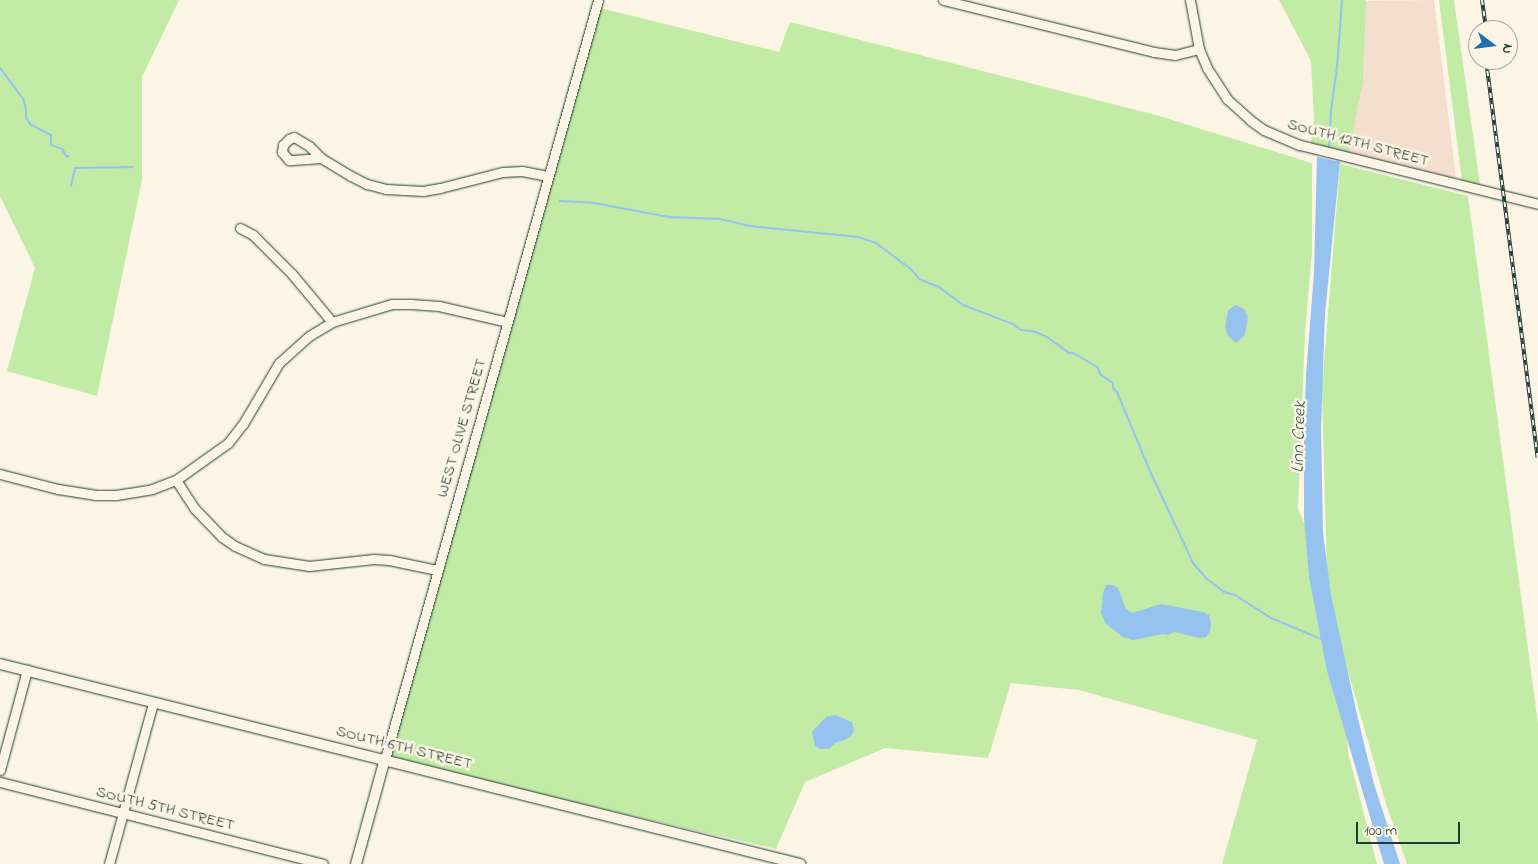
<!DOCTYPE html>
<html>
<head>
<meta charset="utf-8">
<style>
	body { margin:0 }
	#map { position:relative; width:1538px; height:864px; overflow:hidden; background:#fcf5e5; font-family:"Indie Flower",sans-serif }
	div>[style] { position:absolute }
	.built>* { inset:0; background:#f4dfce }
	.green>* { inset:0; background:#c2eba6 }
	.water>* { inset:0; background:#96c2ef }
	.stream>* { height:2px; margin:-1px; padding:0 1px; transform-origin:1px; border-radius:1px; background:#96c2ef }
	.roads { filter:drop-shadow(0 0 1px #1f3d34) drop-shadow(0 0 1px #1f3d34) }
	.minor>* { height:9px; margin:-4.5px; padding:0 4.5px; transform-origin:4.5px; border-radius:4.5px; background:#fcf5e5 }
	.major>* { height:10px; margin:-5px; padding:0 5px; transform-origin:5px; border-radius:5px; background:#fcf5e5 }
	.rail>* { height:4px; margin-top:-2px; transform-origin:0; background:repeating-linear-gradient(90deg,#fcf5e5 0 5.5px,#1f3d34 0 11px); box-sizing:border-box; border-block:1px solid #1f3d34 }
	span { translate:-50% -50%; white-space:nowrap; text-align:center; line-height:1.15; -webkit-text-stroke:5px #fcf5e5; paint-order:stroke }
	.street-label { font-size:16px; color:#1f3d34 }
	.water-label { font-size:18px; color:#375859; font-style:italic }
	.north { position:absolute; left:1468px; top:20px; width:50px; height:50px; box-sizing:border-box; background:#fcf5e5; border:1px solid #a4ab9e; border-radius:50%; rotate:105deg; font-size:14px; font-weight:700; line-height:20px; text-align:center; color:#1f3d34 }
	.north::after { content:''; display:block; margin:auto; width:18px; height:22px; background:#1f6fb2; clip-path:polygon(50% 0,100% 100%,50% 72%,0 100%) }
	.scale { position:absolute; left:1356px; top:822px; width:104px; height:22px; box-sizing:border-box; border:2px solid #1f3d34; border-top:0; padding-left:6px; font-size:15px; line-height:18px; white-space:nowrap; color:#1f3d34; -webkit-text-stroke:4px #fcf5e5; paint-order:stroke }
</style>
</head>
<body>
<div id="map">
	<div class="built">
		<div style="clip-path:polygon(1434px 0,1456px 177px,1455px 181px,1349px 153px,1363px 82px,1365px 1px)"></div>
	</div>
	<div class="green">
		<div style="clip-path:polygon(0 0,179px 0,142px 77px,142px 180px,97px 396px,7px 371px,35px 268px,0 196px)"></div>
		<div style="clip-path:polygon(1279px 0,1366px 0,1363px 82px,1349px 153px,1311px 143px,1314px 121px,1311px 61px)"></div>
		<div style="clip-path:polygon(1439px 0,1454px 0,1480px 185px,1462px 181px)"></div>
		<div style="clip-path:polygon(596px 7px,779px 52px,790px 22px,1156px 115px,1312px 163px,1312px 252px,1305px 332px,1298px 509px,1327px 577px,1322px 389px,1340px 164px,1468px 196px,1538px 724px,1538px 864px,1407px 864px,1386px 804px,1343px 654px,1348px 753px,1377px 864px,1222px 864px,1257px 740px,1079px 690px,1011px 683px,988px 758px,885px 748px,805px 782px,776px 849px,385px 759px)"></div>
	</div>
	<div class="water">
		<div style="clip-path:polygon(1317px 157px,1340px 162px,1325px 314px,1321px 429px,1323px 533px,1331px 595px,1358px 719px,1374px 784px,1400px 864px,1384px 864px,1327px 671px,1309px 577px,1304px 518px,1304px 435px,1306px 375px,1314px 273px)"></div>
		<div style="clip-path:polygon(1236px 305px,1244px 309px,1248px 317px,1245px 335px,1236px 343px,1228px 336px,1225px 327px,1228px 310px)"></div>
		<div style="clip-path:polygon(1106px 585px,1113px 585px,1118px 588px,1126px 609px,1132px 613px,1161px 604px,1203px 612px,1209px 615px,1211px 623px,1210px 631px,1206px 637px,1199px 638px,1174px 632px,1168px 635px,1163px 634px,1133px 640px,1123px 637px,1106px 624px,1101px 613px,1103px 593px)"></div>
		<div style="clip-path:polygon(835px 715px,852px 722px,854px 730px,851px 736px,845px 740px,835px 743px,829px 749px,821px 749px,815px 746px,812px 732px,826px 717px)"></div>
	</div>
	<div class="stream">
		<div style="left:0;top:68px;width:39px;rotate:53deg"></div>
		<div style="left:23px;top:99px;width:10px;rotate:73deg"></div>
		<div style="left:26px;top:109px;width:9px;rotate:90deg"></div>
		<div style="left:26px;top:118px;width:7px;rotate:56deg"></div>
		<div style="left:30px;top:124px;width:24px;rotate:28deg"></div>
		<div style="left:51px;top:135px;width:10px;rotate:90deg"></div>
		<div style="left:51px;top:145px;width:12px;rotate:20deg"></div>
		<div style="left:62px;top:149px;width:9px;rotate:58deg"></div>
		<div style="left:67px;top:157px;width:2px;rotate:-27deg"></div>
		<div style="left:1329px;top:149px;width:38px;rotate:-87deg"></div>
		<div style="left:1331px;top:111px;width:44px;rotate:-82.2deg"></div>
		<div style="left:1337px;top:67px;width:67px;rotate:-85.7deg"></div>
		<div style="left:71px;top:186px;width:18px;rotate:-77deg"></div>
		<div style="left:75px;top:168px;width:58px;rotate:-1deg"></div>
		<div style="left:560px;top:201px;width:34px;rotate:3deg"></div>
		<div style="left:594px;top:203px;width:76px;rotate:10.6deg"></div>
		<div style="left:669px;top:217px;width:51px;rotate:2.2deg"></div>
		<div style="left:720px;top:219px;width:31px;rotate:13deg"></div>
		<div style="left:750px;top:226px;width:109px;rotate:5.8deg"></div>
		<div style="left:858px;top:237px;width:19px;rotate:18deg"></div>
		<div style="left:876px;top:243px;width:45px;rotate:36.9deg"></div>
		<div style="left:912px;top:270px;width:11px;rotate:52deg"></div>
		<div style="left:919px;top:279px;width:22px;rotate:22deg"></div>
		<div style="left:939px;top:287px;width:30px;rotate:37deg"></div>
		<div style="left:963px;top:305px;width:53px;rotate:20.8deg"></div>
		<div style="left:1013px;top:324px;width:10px;rotate:37deg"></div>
		<div style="left:1021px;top:330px;width:12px;rotate:5deg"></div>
		<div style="left:1033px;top:331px;width:15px;rotate:23deg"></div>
		<div style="left:1047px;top:337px;width:27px;rotate:36deg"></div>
		<div style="left:1069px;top:353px;width:4px"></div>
		<div style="left:1073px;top:353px;width:28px;rotate:30deg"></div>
		<div style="left:1097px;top:367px;width:9px;rotate:63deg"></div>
		<div style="left:1101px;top:375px;width:14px;rotate:34deg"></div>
		<div style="left:1113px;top:383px;width:5px;rotate:90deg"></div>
		<div style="left:1113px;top:388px;width:6px;rotate:45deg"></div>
		<div style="left:1117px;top:392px;width:83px;rotate:67.4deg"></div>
		<div style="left:1149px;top:469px;width:104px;rotate:64.9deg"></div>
		<div style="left:1193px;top:563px;width:21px;rotate:49deg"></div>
		<div style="left:1207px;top:579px;width:21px;rotate:37deg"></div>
		<div style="left:1224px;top:592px;width:11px;rotate:15deg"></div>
		<div style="left:1235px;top:595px;width:43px;rotate:32.6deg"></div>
		<div style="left:1271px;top:618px;width:54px;rotate:22.8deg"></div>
	</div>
	<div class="roads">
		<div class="minor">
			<div style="left:943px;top:0;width:217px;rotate:13.8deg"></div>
			<div style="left:1154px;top:52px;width:21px;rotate:8deg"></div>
			<div style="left:1175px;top:55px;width:25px;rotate:-14deg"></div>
			<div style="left:1190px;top:0;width:50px;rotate:79.6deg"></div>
			<div style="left:1199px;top:49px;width:21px;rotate:67deg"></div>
			<div style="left:1207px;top:68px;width:37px;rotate:57deg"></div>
			<div style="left:1227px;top:99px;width:31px;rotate:42deg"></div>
			<div style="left:1250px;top:120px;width:17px;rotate:36deg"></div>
			<div style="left:1264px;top:130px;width:39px;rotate:23deg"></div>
			<div style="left:1300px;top:145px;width:245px;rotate:13.9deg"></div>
			<div style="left:321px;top:158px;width:32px;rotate:176deg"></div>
			<div style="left:289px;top:160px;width:11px;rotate:-131deg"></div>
			<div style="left:282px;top:152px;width:7px;rotate:-82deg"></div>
			<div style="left:283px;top:145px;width:8px;rotate:-45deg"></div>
			<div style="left:289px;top:139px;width:5px;rotate:-22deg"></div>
			<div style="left:294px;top:137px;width:17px;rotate:31deg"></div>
			<div style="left:309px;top:146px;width:17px;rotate:45deg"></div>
			<div style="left:321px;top:158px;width:35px;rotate:31deg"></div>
			<div style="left:351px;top:176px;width:18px;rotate:27deg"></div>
			<div style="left:367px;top:184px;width:20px;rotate:15deg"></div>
			<div style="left:386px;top:189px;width:37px;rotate:3deg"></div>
			<div style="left:423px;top:191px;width:17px;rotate:-10deg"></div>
			<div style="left:440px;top:188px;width:65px;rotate:-14.3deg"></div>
			<div style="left:503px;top:172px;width:19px;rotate:-3deg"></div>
			<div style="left:522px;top:171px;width:26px;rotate:11deg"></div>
			<div style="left:240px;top:228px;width:15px;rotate:28deg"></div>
			<div style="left:253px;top:235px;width:55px;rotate:45deg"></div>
			<div style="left:292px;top:274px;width:62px;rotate:50.2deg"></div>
			<div style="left:0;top:474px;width:60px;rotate:14.5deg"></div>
			<div style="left:58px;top:489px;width:37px;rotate:9deg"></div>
			<div style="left:95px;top:495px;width:21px"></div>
			<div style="left:116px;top:495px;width:36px;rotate:-9deg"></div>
			<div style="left:152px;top:489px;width:26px;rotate:-21deg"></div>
			<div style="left:176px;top:480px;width:64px;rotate:-35.4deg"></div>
			<div style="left:228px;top:443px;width:24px;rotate:-52deg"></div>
			<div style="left:243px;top:424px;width:71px;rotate:-59.5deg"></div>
			<div style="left:279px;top:363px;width:40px;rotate:-42deg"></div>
			<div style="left:309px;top:336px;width:27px;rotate:-31deg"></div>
			<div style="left:332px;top:322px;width:63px;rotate:-16.7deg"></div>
			<div style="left:392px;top:304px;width:19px"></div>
			<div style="left:411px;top:304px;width:28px;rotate:4deg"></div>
			<div style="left:439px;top:306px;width:70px;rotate:13.2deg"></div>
			<div style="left:176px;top:480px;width:35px;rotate:57deg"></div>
			<div style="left:195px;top:509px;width:39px;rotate:46deg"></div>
			<div style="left:222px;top:537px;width:16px;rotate:35deg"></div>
			<div style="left:235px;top:546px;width:32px;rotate:24deg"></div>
			<div style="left:264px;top:559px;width:46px;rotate:8.8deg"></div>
			<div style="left:309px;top:566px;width:65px;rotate:-6.1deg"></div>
			<div style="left:374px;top:559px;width:15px;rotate:4deg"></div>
			<div style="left:389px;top:560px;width:49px;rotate:11.8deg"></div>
			<div style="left:385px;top:759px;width:788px;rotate:-74.32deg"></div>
			<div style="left:0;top:770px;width:104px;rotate:-74.9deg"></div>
			<div style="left:0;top:782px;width:333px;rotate:14.2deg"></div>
			<div style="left:109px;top:864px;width:167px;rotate:-74.7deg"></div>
		</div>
		<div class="major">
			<div style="left:0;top:664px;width:825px;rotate:14.04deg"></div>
			<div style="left:356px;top:864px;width:109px;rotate:-74.6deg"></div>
		</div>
	</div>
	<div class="rail">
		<div style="left:1482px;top:0;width:30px;rotate:82deg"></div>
		<div style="left:1486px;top:60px;width:401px;rotate:82.6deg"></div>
	</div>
	<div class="street-label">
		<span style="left:1358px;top:143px;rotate:15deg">SOUTH 12TH STREET</span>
		<span style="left:462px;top:428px;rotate:-74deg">WEST OLIVE STREET</span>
		<span style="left:404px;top:748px;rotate:14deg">SOUTH 6TH STREET</span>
		<span style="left:165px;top:809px;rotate:14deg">SOUTH 5TH STREET</span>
	</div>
	<div class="water-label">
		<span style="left:1300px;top:437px;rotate:-88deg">Linn Creek</span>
	</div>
	<div class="north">N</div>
	<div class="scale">100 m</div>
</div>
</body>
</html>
